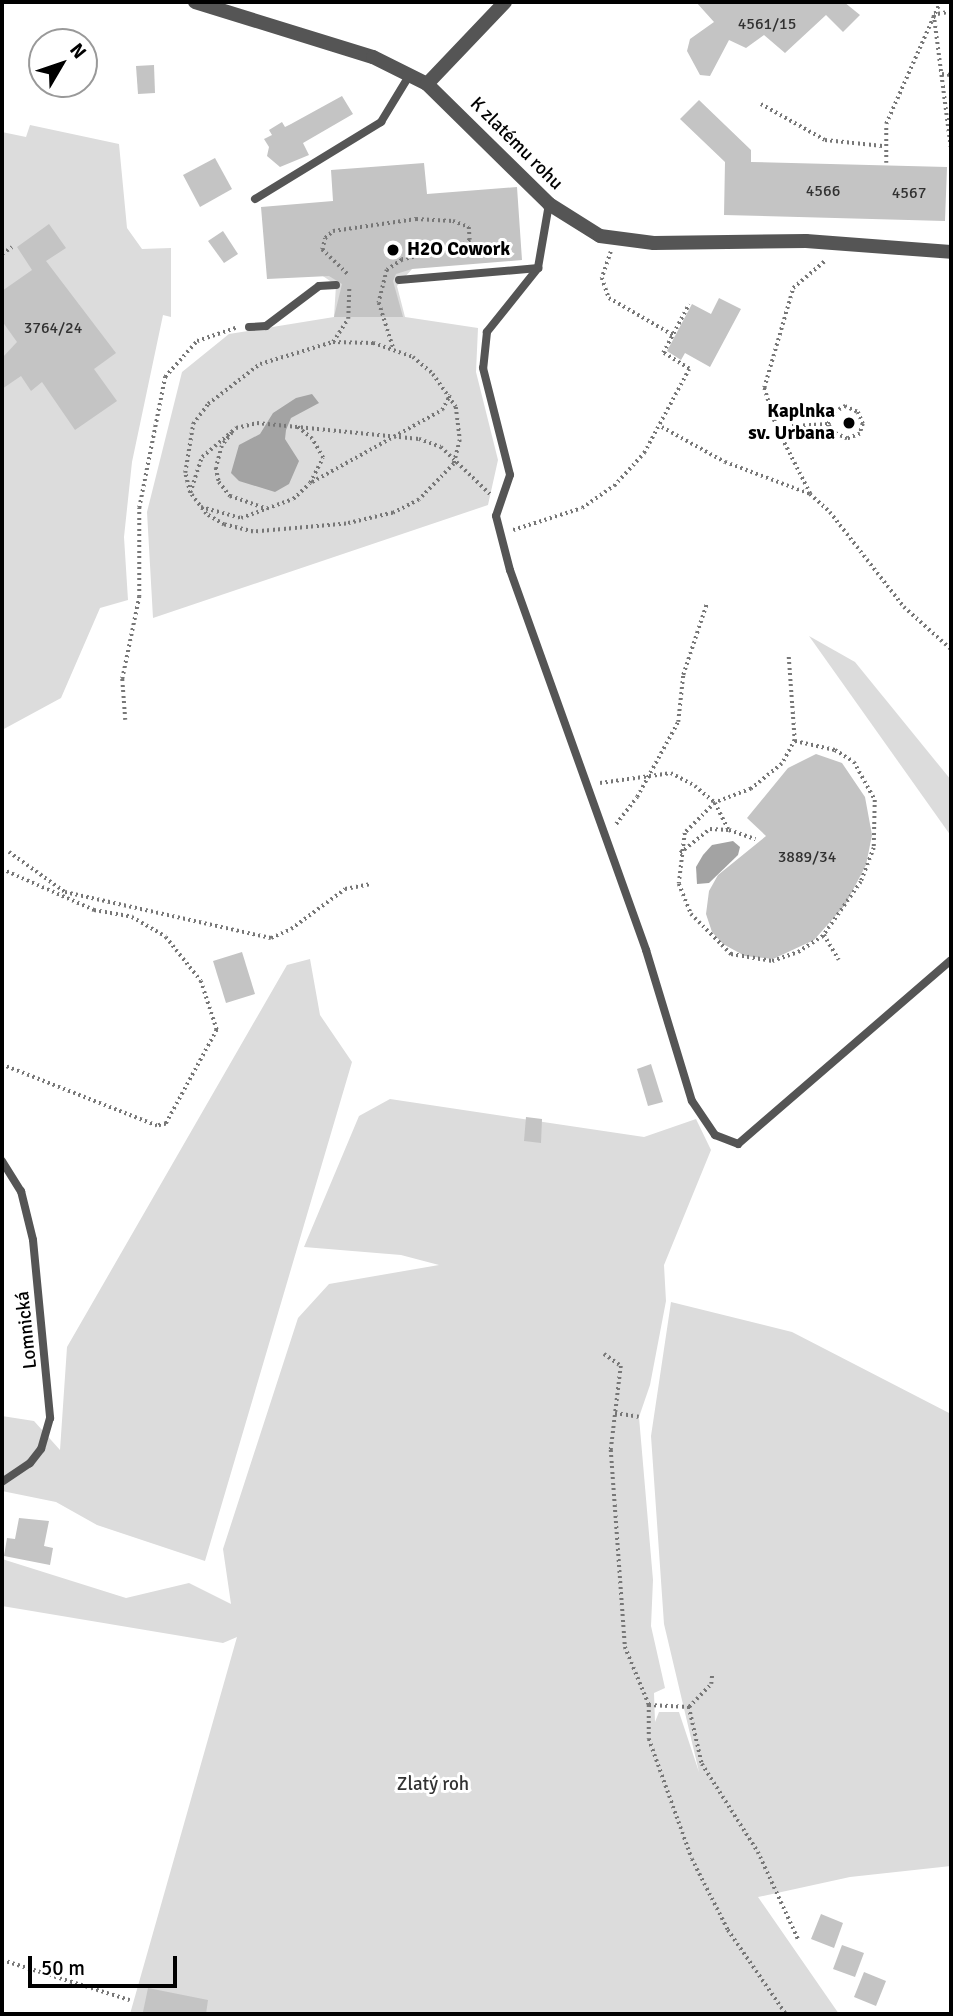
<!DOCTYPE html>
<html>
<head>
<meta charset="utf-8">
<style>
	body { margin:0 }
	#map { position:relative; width:953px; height:2016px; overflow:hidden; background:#fff; font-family:Signika,sans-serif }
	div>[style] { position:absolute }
	.green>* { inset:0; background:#dcdcdc }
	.water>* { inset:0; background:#a3a3a3 }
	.building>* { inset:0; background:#c4c4c4 }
	.path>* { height:3.5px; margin-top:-1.75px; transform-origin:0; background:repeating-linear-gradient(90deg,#777 0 2px,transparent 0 5.5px) }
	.service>* { height:8px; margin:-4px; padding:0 4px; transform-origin:4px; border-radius:4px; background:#555 }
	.minor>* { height:14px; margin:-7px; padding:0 7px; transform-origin:7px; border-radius:7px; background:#555 }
	.dots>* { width:19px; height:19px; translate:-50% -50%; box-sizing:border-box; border:4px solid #fff; border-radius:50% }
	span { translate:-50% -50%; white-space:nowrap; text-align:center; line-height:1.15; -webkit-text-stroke:6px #fff; paint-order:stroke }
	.number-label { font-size:16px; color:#313131 }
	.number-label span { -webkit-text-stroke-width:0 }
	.street-label { font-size:19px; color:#000 }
	.poi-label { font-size:19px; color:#000; font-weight:700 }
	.left { translate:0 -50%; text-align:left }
	.right { translate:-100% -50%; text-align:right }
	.park-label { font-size:19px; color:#333 }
	.frame { position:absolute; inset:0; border:4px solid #000; pointer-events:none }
	.north { position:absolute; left:28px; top:28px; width:70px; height:70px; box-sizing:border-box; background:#fff; border:2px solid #999; border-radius:50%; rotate:51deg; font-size:19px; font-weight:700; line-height:28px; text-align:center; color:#000 }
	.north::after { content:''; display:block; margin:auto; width:24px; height:32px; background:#000; clip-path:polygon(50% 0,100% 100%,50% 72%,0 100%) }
	.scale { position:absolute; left:28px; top:1956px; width:149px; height:32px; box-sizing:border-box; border:4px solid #000; border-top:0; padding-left:9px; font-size:21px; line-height:24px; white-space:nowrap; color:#000; -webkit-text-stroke:5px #fff; paint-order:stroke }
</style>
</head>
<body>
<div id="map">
	<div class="green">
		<div style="clip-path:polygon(30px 125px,119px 144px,127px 228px,142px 249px,171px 248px,171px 317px,163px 315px,132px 462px,124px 537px,128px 600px,100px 608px,61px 698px,2px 730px,2px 132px,26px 137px)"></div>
		<div style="clip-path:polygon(412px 269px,397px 286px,405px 317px,478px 328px,476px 372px,498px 460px,488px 505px,153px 618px,147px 512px,182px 372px,229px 334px,334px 317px,336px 285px,317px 272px)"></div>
		<div style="clip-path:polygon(809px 636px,855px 662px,951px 780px,951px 836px)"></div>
		<div style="clip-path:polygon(310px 959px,320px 1015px,352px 1062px,205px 1561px,97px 1525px,56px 1502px,2px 1491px,2px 1416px,34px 1421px,60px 1450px,67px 1347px,287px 965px)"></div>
		<div style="clip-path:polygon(390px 1099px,644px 1137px,696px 1119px,711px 1150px,664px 1265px,666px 1301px,650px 1385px,639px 1417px,653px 1580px,651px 1626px,665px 1688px,654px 1693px,655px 1722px,659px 1712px,679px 1712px,699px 1772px,664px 1624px,651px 1436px,671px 1302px,792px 1332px,951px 1414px,951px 1866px,850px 1877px,758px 1897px,839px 2014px,130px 2014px,237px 1637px,223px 1643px,2px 1606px,2px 1559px,126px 1598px,189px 1583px,231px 1604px,223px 1549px,298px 1318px,329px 1284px,439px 1265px,401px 1255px,304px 1247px,359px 1116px)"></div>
	</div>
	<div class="water">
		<div style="clip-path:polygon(312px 394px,319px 403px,291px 418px,286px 430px,285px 439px,299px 461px,289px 484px,275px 492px,239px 481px,231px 473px,239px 445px,260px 434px,273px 413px,296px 398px)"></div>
		<div style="clip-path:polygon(733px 841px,740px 847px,738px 855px,709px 883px,697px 884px,696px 867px,703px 855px,712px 845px)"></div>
	</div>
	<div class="building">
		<div style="clip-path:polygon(696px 2px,844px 2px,860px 15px,843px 32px,826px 15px,785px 53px,764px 35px,746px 48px,729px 40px,710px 76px,700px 75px,687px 51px,690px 39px,714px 22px)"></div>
		<div style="clip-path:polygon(154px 65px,155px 93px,138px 94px,136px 66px)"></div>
		<div style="clip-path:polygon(342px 96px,353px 114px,303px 143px,309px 155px,280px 167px,267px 156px,269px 147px,264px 139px,272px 135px,269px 130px,282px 122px,285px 127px,291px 124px)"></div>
		<div style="clip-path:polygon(699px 100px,751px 150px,751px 162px,947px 167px,945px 221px,724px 215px,725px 162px,680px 119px)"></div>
		<div style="clip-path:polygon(215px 158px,232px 189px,200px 207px,183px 175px)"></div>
		<div style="clip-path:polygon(424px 163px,427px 194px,517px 187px,522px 260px,412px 269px,396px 274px,393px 281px,403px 317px,334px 317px,342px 284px,329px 276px,267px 279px,261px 207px,333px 201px,331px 170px)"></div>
		<div style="clip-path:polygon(49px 224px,66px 248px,46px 261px,116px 353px,94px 369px,117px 401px,75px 430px,42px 382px,31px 391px,21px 376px,2px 389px,2px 358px,17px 342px,2px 321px,2px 291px,32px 270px,17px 247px)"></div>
		<div style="clip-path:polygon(223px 231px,238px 254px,224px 263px,208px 241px)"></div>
		<div style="clip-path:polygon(719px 298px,741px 309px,710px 367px,685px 353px,681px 360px,667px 351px,692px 304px,711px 314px)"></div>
		<div style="clip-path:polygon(816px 754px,842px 763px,865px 797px,872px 835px,866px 865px,845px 905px,814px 940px,773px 959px,745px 956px,723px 944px,712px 932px,706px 914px,709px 891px,718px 875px,766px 836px,747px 818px,788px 768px)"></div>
		<div style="clip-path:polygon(242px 952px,255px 994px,226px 1003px,213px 961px)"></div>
		<div style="clip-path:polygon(651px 1064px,663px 1102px,648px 1106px,637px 1069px)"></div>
		<div style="clip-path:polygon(526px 1117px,542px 1119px,541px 1143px,524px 1141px)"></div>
		<div style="clip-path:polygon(19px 1518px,49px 1521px,44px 1546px,53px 1548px,50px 1565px,4px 1556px,7px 1538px,15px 1539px)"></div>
		<div style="clip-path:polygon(821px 1914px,843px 1923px,834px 1948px,811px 1939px)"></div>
		<div style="clip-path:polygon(842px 1945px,864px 1953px,855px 1977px,833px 1969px)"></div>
		<div style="clip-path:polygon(864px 1972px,886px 1981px,876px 2006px,854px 1997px)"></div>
		<div style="clip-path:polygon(148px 1988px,208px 2000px,206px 2014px,143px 2012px)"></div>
	</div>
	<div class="path">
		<div style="left:951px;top:12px;width:17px;rotate:170deg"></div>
		<div style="left:934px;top:15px;width:133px;rotate:82.7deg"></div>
		<div style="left:942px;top:74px;width:9px;rotate:6deg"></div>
		<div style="left:761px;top:104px;width:73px;rotate:29.4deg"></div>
		<div style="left:825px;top:140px;width:58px;rotate:5.9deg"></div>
		<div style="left:886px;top:163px;width:39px;rotate:-90deg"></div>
		<div style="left:886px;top:124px;width:133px;rotate:-66.1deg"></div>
		<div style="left:611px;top:252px;width:28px;rotate:109deg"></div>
		<div style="left:602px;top:278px;width:21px;rotate:71deg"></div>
		<div style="left:609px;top:298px;width:74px;rotate:30deg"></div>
		<div style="left:2px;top:254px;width:12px;rotate:-35deg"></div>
		<div style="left:347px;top:274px;width:35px;rotate:-136deg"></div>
		<div style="left:322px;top:250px;width:12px;rotate:-76deg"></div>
		<div style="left:325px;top:238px;width:11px;rotate:-41deg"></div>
		<div style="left:333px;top:231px;width:84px;rotate:-8.2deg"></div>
		<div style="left:416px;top:219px;width:37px;rotate:3deg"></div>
		<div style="left:453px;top:221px;width:17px;rotate:21deg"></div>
		<div style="left:469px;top:227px;width:13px;rotate:86deg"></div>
		<div style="left:470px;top:240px;width:10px;rotate:143deg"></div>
		<div style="left:462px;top:246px;width:62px;rotate:166.9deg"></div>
		<div style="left:402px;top:260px;width:18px;rotate:146deg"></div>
		<div style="left:387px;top:270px;width:34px;rotate:104deg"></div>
		<div style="left:379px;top:303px;width:49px;rotate:72.3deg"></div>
		<div style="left:333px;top:342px;width:40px;rotate:1.4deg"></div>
		<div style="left:373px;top:343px;width:42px;rotate:19.3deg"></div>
		<div style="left:413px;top:357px;width:26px;rotate:40deg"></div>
		<div style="left:433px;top:374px;width:40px;rotate:55.1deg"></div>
		<div style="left:456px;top:407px;width:33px;rotate:83deg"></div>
		<div style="left:460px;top:440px;width:25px;rotate:104deg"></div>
		<div style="left:454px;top:464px;width:50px;rotate:134.2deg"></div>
		<div style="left:419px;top:500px;width:29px;rotate:153deg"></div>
		<div style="left:393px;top:513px;width:48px;rotate:166.8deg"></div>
		<div style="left:346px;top:524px;width:93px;rotate:175.1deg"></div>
		<div style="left:253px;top:532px;width:30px;rotate:-166deg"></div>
		<div style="left:224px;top:525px;width:21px;rotate:-149deg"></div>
		<div style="left:206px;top:514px;width:26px;rotate:-127deg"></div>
		<div style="left:190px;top:493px;width:21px;rotate:-104deg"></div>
		<div style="left:185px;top:473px;width:50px;rotate:-80.7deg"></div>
		<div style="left:193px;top:424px;width:25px;rotate:-53deg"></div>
		<div style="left:208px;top:404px;width:66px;rotate:-37.6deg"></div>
		<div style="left:260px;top:364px;width:76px;rotate:-16.8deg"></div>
		<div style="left:333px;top:342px;width:27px;rotate:-57deg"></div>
		<div style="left:348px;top:319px;width:30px;rotate:-88deg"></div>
		<div style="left:662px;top:427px;width:72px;rotate:29.1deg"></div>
		<div style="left:725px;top:462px;width:91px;rotate:20.6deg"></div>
		<div style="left:810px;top:494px;width:27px;rotate:42deg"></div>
		<div style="left:830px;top:512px;width:120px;rotate:52.1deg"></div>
		<div style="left:904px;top:607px;width:63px;rotate:41.8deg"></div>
		<div style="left:776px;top:427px;width:52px;rotate:-3.3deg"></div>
		<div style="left:828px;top:424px;width:13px;rotate:-63deg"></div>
		<div style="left:834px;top:412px;width:13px;rotate:-29deg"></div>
		<div style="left:845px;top:406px;width:14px;rotate:25deg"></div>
		<div style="left:858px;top:412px;width:13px;rotate:67deg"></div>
		<div style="left:863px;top:424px;width:10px;rotate:107deg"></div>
		<div style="left:860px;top:434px;width:14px;rotate:159deg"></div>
		<div style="left:847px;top:439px;width:17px;rotate:-155deg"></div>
		<div style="left:832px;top:432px;width:9px;rotate:-117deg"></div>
		<div style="left:232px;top:433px;width:16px;rotate:128deg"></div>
		<div style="left:222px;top:446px;width:23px;rotate:105deg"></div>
		<div style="left:216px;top:468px;width:14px;rotate:78deg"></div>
		<div style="left:219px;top:482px;width:18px;rotate:52deg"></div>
		<div style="left:230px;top:496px;width:39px;rotate:19deg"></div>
		<div style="left:312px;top:482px;width:149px;rotate:-29deg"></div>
		<div style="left:442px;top:410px;width:17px;rotate:-62deg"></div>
		<div style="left:190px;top:493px;width:38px;rotate:-72deg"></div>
		<div style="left:202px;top:457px;width:45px;rotate:-40.5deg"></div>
		<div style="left:236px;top:428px;width:22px;rotate:-13deg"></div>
		<div style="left:257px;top:423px;width:163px;rotate:5.6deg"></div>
		<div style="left:419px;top:439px;width:23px;rotate:20deg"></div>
		<div style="left:441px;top:447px;width:69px;rotate:43.8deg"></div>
		<div style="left:810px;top:494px;width:75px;rotate:-116.9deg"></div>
		<div style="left:776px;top:427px;width:41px;rotate:-107.1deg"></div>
		<div style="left:764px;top:388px;width:104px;rotate:-73.8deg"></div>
		<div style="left:793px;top:288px;width:43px;rotate:-40.3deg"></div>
		<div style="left:201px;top:507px;width:41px;rotate:15.4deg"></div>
		<div style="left:241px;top:518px;width:55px;rotate:-20.1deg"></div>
		<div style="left:293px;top:499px;width:23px;rotate:-43deg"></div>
		<div style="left:310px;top:483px;width:28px;rotate:-63deg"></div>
		<div style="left:323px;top:458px;width:22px;rotate:-120deg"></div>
		<div style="left:312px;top:439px;width:22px;rotate:-141deg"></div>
		<div style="left:513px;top:530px;width:72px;rotate:-17.7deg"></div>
		<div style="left:582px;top:508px;width:39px;rotate:-35deg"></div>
		<div style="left:614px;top:486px;width:45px;rotate:-47.7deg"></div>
		<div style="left:644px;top:453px;width:95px;rotate:-61.8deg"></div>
		<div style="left:689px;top:369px;width:31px;rotate:-148deg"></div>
		<div style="left:663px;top:353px;width:55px;rotate:-62deg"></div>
		<div style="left:789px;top:657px;width:83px;rotate:85.9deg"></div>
		<div style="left:795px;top:740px;width:27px;rotate:118deg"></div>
		<div style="left:782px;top:764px;width:40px;rotate:141deg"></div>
		<div style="left:751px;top:789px;width:39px;rotate:159deg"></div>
		<div style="left:715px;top:803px;width:42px;rotate:135deg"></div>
		<div style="left:685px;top:833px;width:51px;rotate:96.7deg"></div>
		<div style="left:679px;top:884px;width:32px;rotate:68deg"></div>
		<div style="left:691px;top:914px;width:57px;rotate:45deg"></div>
		<div style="left:731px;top:954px;width:42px;rotate:9.7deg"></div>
		<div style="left:772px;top:961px;width:28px;rotate:-19deg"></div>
		<div style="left:798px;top:952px;width:31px;rotate:-33deg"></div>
		<div style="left:824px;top:935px;width:29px;rotate:59deg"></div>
		<div style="left:125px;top:720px;width:41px;rotate:-94.2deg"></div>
		<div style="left:122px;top:679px;width:84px;rotate:-78.3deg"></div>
		<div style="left:139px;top:597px;width:89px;rotate:-90deg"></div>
		<div style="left:139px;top:508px;width:134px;rotate:-78.8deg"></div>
		<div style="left:165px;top:377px;width:48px;rotate:-48.4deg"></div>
		<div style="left:197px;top:341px;width:43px;rotate:-18.9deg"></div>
		<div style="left:795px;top:741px;width:41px;rotate:12.7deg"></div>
		<div style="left:835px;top:750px;width:22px;rotate:32deg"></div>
		<div style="left:854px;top:762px;width:43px;rotate:61.1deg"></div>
		<div style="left:875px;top:800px;width:48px;rotate:91.2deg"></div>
		<div style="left:874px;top:848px;width:36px;rotate:111deg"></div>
		<div style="left:861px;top:882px;width:65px;rotate:124.9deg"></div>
		<div style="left:600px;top:783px;width:72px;rotate:-8deg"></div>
		<div style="left:671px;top:773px;width:27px;rotate:28deg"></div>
		<div style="left:695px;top:786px;width:26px;rotate:40deg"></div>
		<div style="left:715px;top:803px;width:30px;rotate:63deg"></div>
		<div style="left:616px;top:824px;width:34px;rotate:-52deg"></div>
		<div style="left:637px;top:797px;width:85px;rotate:-61.3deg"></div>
		<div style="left:678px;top:722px;width:47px;rotate:-83.9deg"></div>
		<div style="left:683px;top:675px;width:76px;rotate:-71.6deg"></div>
		<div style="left:9px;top:852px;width:69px;rotate:35.5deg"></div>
		<div style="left:65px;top:892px;width:211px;rotate:12.6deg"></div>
		<div style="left:271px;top:938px;width:22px;rotate:-24deg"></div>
		<div style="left:291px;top:929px;width:67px;rotate:-36.5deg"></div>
		<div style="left:345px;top:889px;width:25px;rotate:-11deg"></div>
		<div style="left:680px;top:853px;width:38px;rotate:-39deg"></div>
		<div style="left:710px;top:829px;width:19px;rotate:3deg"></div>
		<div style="left:729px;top:830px;width:28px;rotate:19deg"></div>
		<div style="left:2px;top:869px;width:101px;rotate:24deg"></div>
		<div style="left:94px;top:910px;width:39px;rotate:10deg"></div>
		<div style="left:132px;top:917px;width:39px;rotate:30deg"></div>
		<div style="left:166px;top:937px;width:56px;rotate:51.5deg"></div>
		<div style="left:201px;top:981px;width:52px;rotate:71.9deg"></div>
		<div style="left:217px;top:1030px;width:107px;rotate:118.5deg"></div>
		<div style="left:166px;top:1124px;width:9px;rotate:167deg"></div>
		<div style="left:157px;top:1126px;width:167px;rotate:-158.5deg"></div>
		<div style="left:604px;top:1354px;width:21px;rotate:35deg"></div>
		<div style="left:621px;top:1366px;width:85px;rotate:96.8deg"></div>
		<div style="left:611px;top:1450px;width:197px;rotate:85.9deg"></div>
		<div style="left:625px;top:1647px;width:63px;rotate:67.5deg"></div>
		<div style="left:649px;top:1705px;width:34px;rotate:90deg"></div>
		<div style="left:649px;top:1739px;width:127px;rotate:70.3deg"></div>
		<div style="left:692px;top:1859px;width:80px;rotate:63.1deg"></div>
		<div style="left:728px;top:1930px;width:102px;rotate:55.4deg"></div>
		<div style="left:615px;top:1413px;width:24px;rotate:9deg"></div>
		<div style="left:649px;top:1705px;width:40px;rotate:2.9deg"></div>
		<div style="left:689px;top:1707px;width:58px;rotate:77.2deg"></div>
		<div style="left:702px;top:1764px;width:104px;rotate:57.5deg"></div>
		<div style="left:758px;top:1852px;width:98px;rotate:65.3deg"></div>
		<div style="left:689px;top:1707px;width:32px;rotate:-46deg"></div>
		<div style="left:711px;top:1684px;width:9px;rotate:-84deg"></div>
		<div style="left:2px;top:1960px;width:134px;rotate:17.4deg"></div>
	</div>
	<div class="service">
		<div style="left:255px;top:199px;width:148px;rotate:-31.4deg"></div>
		<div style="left:381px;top:122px;width:54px;rotate:-58.7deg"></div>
		<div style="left:549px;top:204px;width:65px;rotate:99.8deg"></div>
		<div style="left:538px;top:268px;width:82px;rotate:128.6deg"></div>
		<div style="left:487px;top:332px;width:36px;rotate:96deg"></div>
		<div style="left:483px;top:368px;width:110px;rotate:75.8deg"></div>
		<div style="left:510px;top:475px;width:43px;rotate:108.9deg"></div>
		<div style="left:496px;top:516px;width:56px;rotate:75.5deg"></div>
		<div style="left:510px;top:570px;width:404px;rotate:70.3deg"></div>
		<div style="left:646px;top:950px;width:158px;rotate:73.1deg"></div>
		<div style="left:692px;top:1101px;width:41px;rotate:55.9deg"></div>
		<div style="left:715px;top:1135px;width:25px;rotate:21deg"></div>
		<div style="left:738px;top:1144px;width:281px;rotate:-40.8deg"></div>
		<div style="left:399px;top:280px;width:140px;rotate:-4.9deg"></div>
		<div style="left:249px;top:327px;width:17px;rotate:-3deg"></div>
		<div style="left:266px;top:326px;width:66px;rotate:-37deg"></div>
		<div style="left:319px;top:286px;width:17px;rotate:-3deg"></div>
		<div style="left:2px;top:1161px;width:36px;rotate:58deg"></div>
		<div style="left:21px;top:1191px;width:50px;rotate:76.2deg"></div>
		<div style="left:33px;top:1240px;width:179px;rotate:84.5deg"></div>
		<div style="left:50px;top:1418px;width:32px;rotate:106deg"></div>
		<div style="left:41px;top:1449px;width:18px;rotate:128deg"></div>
		<div style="left:30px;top:1463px;width:34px;rotate:146deg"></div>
	</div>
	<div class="minor">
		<div style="left:195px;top:2px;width:186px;rotate:17.2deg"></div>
		<div style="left:373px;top:57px;width:60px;rotate:26.6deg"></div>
		<div style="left:427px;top:84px;width:171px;rotate:44.5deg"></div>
		<div style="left:549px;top:204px;width:60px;rotate:32.1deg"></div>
		<div style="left:600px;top:236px;width:54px;rotate:7.4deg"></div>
		<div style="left:654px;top:243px;width:152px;rotate:-0.8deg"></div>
		<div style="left:806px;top:241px;width:145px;rotate:4.3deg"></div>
		<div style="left:427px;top:84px;width:113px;rotate:-46.4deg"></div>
	</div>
	<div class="dots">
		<div style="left:393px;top:250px;background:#000"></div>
		<div style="left:849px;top:423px;background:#000"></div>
	</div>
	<div class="number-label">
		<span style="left:767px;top:24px">4561/15</span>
		<span style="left:823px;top:191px">4566</span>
		<span style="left:909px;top:193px">4567</span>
		<span style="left:53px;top:328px">3764/24</span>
		<span style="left:807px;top:857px">3889/34</span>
	</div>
	<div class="street-label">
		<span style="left:516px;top:144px;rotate:45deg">K zlatému rohu</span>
		<span style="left:27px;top:1330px;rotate:-96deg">Lomnická</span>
	</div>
	<div class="poi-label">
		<span class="left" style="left:407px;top:250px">H2O Cowork</span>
		<span class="right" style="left:835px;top:423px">Kaplnka<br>sv. Urbana</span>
	</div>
	<div class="park-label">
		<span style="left:433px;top:1785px">Zlatý roh</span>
	</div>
	<div class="frame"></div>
	<div class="north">N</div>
	<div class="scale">50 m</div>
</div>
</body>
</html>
